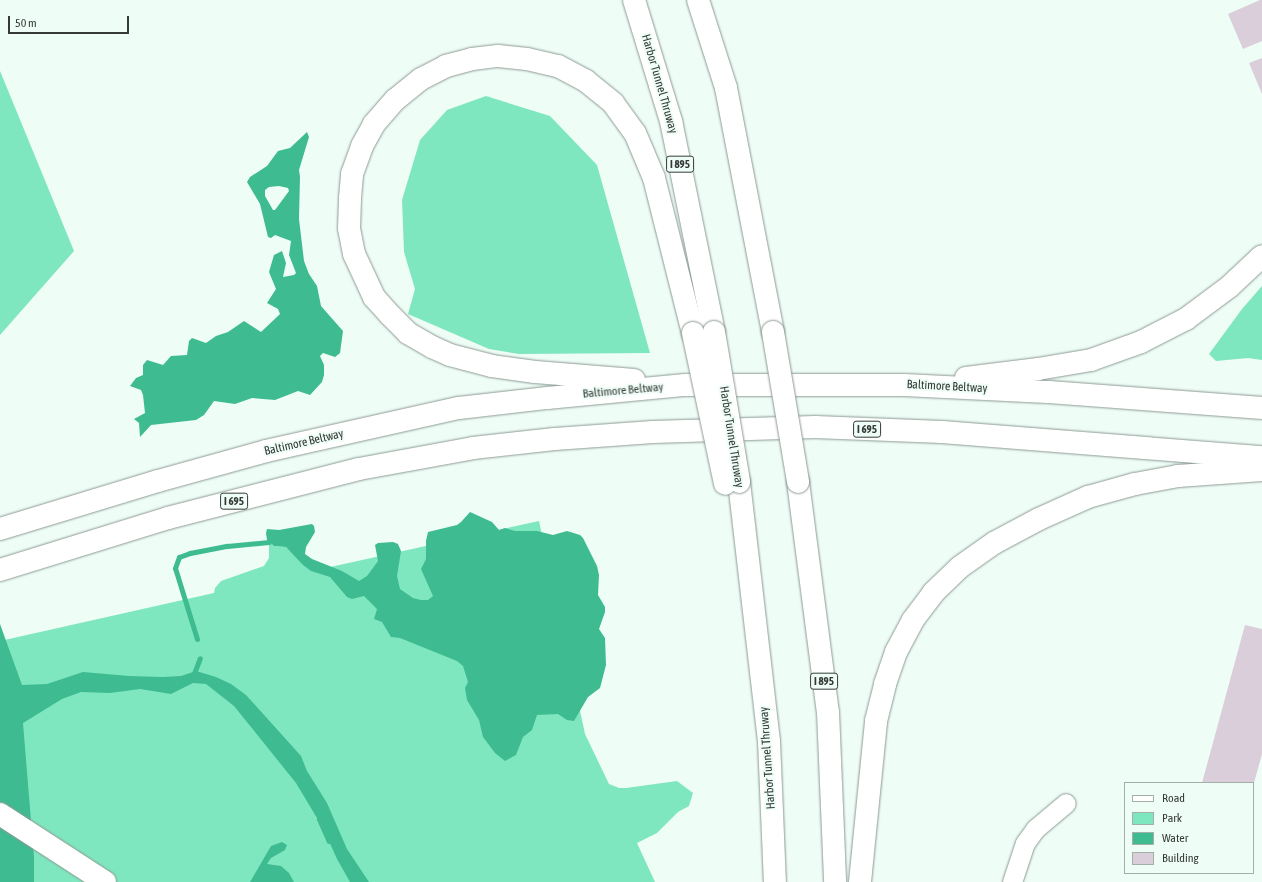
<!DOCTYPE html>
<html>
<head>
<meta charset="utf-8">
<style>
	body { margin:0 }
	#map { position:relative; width:1262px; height:882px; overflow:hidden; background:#eefdf6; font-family:"Asap Condensed",sans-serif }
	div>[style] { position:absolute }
	.green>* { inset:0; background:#7fe7bf }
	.water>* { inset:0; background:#3fbb91 }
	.stream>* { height:5px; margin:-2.5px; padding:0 2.5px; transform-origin:2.5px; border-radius:2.5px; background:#3fbb91 }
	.building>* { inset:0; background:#d9ced9 }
	.roads { filter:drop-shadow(0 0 1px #8d9a94) drop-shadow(0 0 1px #8d9a94) }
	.street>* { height:19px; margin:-9.5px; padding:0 9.5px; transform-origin:9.5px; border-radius:9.5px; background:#fff }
	.secondary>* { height:22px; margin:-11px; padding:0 11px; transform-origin:11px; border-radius:11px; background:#fff }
	.highway>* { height:22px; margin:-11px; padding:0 11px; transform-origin:11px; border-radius:11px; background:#fff }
	.bridges { filter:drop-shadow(0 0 1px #8d9a94) drop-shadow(0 0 1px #8d9a94) }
	.highway-bridge>* { height:22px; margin:-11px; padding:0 11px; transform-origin:11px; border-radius:11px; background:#fff }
	span { translate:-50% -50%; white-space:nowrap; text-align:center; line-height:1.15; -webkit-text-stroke:4px #eefdf6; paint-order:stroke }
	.shield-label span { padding:1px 3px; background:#eefdf6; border:1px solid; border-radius:3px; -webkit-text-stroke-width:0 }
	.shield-label { font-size:11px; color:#353a38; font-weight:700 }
	.street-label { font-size:12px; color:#353a38 }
	.legend { position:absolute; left:1124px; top:782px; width:130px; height:92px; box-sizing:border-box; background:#eefdf6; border:1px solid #a4afaa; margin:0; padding:5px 7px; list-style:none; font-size:12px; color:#353a38 }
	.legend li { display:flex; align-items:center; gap:8px; height:20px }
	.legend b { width:20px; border:1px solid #a4afaa }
	.scale { position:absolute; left:8px; top:16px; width:121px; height:18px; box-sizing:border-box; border:2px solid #353a38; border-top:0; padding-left:5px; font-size:12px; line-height:14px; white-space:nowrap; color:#353a38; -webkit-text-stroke:3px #eefdf6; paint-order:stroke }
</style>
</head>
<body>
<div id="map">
	<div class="green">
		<div style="clip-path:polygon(0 71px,74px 251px,0 335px)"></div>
		<div style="clip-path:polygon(486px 96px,550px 116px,597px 165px,650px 353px,519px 354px,489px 349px,408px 314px,415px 289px,404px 252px,402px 200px,420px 140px,447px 110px)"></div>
		<div style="clip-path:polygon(1262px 286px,1262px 360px,1248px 358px,1216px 361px,1209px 354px,1242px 309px)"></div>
		<div style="clip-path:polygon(539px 521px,585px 734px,609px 784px,619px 788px,626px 788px,677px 781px,693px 793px,689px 806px,678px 812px,657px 833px,637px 843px,655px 882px,0 882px,0 641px,214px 593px,215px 588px,221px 581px,264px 566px,269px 558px,269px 542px,274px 546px,286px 547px,312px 571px)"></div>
	</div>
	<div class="water">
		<div style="clip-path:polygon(evenodd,307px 132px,309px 137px,299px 170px,300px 177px,299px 219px,304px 261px,309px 274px,317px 286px,321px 306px,343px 331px,340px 353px,335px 357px,323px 353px,320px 356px,324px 365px,324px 375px,322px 382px,310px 395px,298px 391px,275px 400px,252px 398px,235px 404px,214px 401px,204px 415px,196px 420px,151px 425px,140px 437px,139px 423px,134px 419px,145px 413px,143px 395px,141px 390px,130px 386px,136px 378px,143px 375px,143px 365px,147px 360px,163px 365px,171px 356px,187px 355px,189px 341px,192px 338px,206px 343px,216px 336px,228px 332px,244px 321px,261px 332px,280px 314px,278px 309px,267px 303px,276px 289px,269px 272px,274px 255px,282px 251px,286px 263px,283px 277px,294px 275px,296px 273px,289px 255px,291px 241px,275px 235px,271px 238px,268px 237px,260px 204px,247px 182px,250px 177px,267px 166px,278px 151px,290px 148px,307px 132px,279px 186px,288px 188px,289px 191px,275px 210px,273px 210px,265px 196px,265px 190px,269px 187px,279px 186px)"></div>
		<div style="clip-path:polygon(470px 512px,492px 522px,499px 530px,505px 528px,515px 531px,537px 531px,553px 535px,567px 531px,580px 535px,583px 538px,597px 566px,599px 575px,598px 595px,605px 607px,605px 612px,599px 629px,605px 638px,606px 665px,600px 688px,588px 697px,574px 721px,567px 720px,558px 714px,537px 715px,532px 730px,523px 737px,516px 755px,505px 761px,495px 753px,483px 737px,479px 720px,467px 700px,465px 688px,468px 682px,463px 666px,457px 661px,400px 638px,391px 637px,382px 622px,374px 619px,377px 609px,364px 596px,352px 599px,347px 597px,330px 577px,311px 571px,303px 565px,286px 547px,274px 546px,267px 540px,266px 533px,267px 529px,279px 530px,312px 524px,314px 526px,315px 532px,306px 547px,305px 554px,312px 559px,342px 571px,359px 581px,367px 576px,378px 561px,375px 545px,378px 543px,393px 542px,398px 544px,401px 551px,397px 576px,400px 589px,413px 598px,421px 600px,428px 600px,433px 596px,421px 569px,426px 559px,426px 541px,428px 532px,457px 525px,461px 522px)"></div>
		<div style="clip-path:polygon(0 624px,22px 685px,47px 684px,83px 672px,129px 676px,163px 677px,181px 676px,196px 671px,216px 677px,231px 684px,246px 695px,301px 756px,307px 771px,327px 803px,347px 849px,369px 882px,350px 882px,337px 859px,323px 828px,296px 783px,234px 706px,206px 684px,193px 683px,171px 694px,140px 689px,110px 693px,81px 692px,62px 699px,23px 723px,34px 857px,34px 882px,0 882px)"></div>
		<div style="clip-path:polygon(282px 842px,287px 845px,285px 850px,271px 858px,267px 864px,281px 866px,289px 873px,294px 882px,250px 882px,271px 846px)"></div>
	</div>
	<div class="stream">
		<div style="left:197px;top:639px;width:74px;rotate:-107.2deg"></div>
		<div style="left:175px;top:568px;width:12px;rotate:-70deg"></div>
		<div style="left:179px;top:557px;width:12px;rotate:-20deg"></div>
		<div style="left:190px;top:553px;width:38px;rotate:-11deg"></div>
		<div style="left:227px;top:546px;width:42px;rotate:-5.4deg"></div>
		<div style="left:193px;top:676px;width:19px;rotate:-69deg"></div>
		<div style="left:319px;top:819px;width:24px;rotate:66deg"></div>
	</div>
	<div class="building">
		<div style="clip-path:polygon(1260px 0,1262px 0,1262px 41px,1243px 49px,1228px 14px)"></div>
		<div style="clip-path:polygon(1262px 58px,1262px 94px,1249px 63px)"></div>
		<div style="clip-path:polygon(1245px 625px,1262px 629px,1262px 754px,1254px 783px,1202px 783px)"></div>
	</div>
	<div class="roads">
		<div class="street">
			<div style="left:1012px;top:882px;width:41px;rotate:-71.6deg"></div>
			<div style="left:1025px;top:843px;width:17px;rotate:-54deg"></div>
			<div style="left:1035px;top:829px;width:40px;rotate:-40deg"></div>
		</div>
		<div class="secondary">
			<div style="left:0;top:814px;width:125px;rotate:32.9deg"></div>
		</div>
		<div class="highway">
			<div style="left:634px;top:0;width:127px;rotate:73deg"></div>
			<div style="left:671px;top:121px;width:215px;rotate:78.5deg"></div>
			<div style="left:698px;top:0;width:92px;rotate:72.3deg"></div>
			<div style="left:726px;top:88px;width:248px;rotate:79.1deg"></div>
			<div style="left:966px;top:378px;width:73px;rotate:-7.1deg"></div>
			<div style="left:1038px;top:369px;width:54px;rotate:-9.6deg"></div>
			<div style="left:1091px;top:360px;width:53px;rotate:-19.8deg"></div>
			<div style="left:1141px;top:342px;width:51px;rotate:-27.1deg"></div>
			<div style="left:1186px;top:319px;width:54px;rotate:-36.7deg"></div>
			<div style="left:1229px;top:287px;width:45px;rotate:-43.2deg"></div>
			<div style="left:634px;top:380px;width:99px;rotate:-175.4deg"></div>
			<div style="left:535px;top:372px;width:43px;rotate:-172.1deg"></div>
			<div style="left:492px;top:366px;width:43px;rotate:-165.3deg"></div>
			<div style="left:450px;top:355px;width:20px;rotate:-156deg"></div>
			<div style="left:432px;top:347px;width:28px;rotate:-150deg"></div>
			<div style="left:408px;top:333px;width:25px;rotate:-135deg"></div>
			<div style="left:390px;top:315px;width:24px;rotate:-132deg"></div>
			<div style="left:374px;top:297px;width:47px;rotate:-114.9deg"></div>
			<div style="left:354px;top:254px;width:26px;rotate:-101deg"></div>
			<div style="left:349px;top:228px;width:30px;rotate:-88deg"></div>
			<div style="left:350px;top:198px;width:24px;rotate:-85deg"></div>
			<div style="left:352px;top:174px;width:30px;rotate:-70deg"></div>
			<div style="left:362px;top:146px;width:25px;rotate:-61deg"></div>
			<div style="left:374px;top:124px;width:32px;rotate:-49deg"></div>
			<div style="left:395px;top:100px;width:33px;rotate:-39deg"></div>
			<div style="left:421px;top:79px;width:28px;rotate:-27deg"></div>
			<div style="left:446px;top:66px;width:27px;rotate:-15deg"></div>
			<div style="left:472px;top:59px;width:26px;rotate:-7deg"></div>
			<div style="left:498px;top:56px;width:29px;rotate:6deg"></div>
			<div style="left:527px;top:59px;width:32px;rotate:13deg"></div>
			<div style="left:558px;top:66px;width:32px;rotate:28deg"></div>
			<div style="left:586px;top:81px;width:35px;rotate:39deg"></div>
			<div style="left:613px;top:103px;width:37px;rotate:54deg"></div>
			<div style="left:635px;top:133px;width:49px;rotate:67.1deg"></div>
			<div style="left:654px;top:178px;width:160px;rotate:75.9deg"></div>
			<div style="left:739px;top:482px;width:261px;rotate:83.4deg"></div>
			<div style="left:769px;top:741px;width:141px;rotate:87.6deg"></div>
			<div style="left:798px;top:482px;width:232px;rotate:82.6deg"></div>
			<div style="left:828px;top:712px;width:170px;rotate:87.6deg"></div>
			<div style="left:0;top:529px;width:165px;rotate:-16.9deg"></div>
			<div style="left:158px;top:481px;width:112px;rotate:-15.5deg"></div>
			<div style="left:266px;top:451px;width:198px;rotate:-12.6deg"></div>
			<div style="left:459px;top:408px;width:89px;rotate:-6.5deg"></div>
			<div style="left:547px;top:398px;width:139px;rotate:-5.4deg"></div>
			<div style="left:685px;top:385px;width:219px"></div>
			<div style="left:904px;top:385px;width:145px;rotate:2.8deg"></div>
			<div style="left:1049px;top:392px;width:214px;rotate:4.3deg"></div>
			<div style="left:0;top:570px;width:176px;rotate:-17.2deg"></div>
			<div style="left:168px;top:518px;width:197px;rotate:-14.4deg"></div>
			<div style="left:359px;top:469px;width:116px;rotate:-10.4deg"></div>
			<div style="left:473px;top:448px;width:82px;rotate:-6.3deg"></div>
			<div style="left:555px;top:439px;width:98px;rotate:-4.1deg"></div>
			<div style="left:653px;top:432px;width:162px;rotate:-1.8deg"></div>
			<div style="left:815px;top:427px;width:127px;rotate:2.3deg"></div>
			<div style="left:942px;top:432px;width:321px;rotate:4.5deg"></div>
			<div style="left:860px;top:882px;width:162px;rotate:-84.3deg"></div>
			<div style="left:876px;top:721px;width:38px;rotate:-76deg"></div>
			<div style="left:885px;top:684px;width:34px;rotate:-71deg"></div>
			<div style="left:896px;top:652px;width:36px;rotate:-62deg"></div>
			<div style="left:913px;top:620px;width:34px;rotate:-53deg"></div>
			<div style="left:933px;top:593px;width:37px;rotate:-44deg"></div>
			<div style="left:960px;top:567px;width:42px;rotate:-35.2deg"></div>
			<div style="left:994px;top:543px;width:51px;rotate:-28.1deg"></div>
			<div style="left:1039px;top:519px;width:54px;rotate:-24.2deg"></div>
			<div style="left:1088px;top:497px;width:49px;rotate:-15.5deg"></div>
			<div style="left:1135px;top:484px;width:44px;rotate:-10.5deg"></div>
			<div style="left:1178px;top:476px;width:84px;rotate:-4.1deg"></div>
		</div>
	</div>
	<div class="bridges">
		<div class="highway-bridge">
			<div style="left:714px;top:332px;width:152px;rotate:80.5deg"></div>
			<div style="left:773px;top:332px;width:152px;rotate:80.5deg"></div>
			<div style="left:693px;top:333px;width:154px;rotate:78deg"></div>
		</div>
	</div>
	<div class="shield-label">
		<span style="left:680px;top:164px">I 895</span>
		<span style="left:867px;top:429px">I 695</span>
		<span style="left:234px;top:501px">I 695</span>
		<span style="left:824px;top:681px">I 895</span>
	</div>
	<div class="street-label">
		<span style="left:659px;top:84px;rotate:74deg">Harbor Tunnel Thruway</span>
		<span style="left:947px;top:387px;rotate:3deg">Baltimore Beltway</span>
		<span style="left:623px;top:391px;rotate:-5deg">Baltimore Beltway</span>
		<span style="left:731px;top:437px;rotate:81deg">Harbor Tunnel Thruway</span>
		<span style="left:304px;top:443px;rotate:-13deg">Baltimore Beltway</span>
		<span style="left:768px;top:758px;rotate:-94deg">Harbor Tunnel Thruway</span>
	</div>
	<ul class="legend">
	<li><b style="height:5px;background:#fff"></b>Road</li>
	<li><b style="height:11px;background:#7fe7bf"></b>Park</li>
	<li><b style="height:11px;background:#3fbb91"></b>Water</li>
	<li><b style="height:11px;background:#d9ced9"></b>Building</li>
	</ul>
	<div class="scale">50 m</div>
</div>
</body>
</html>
